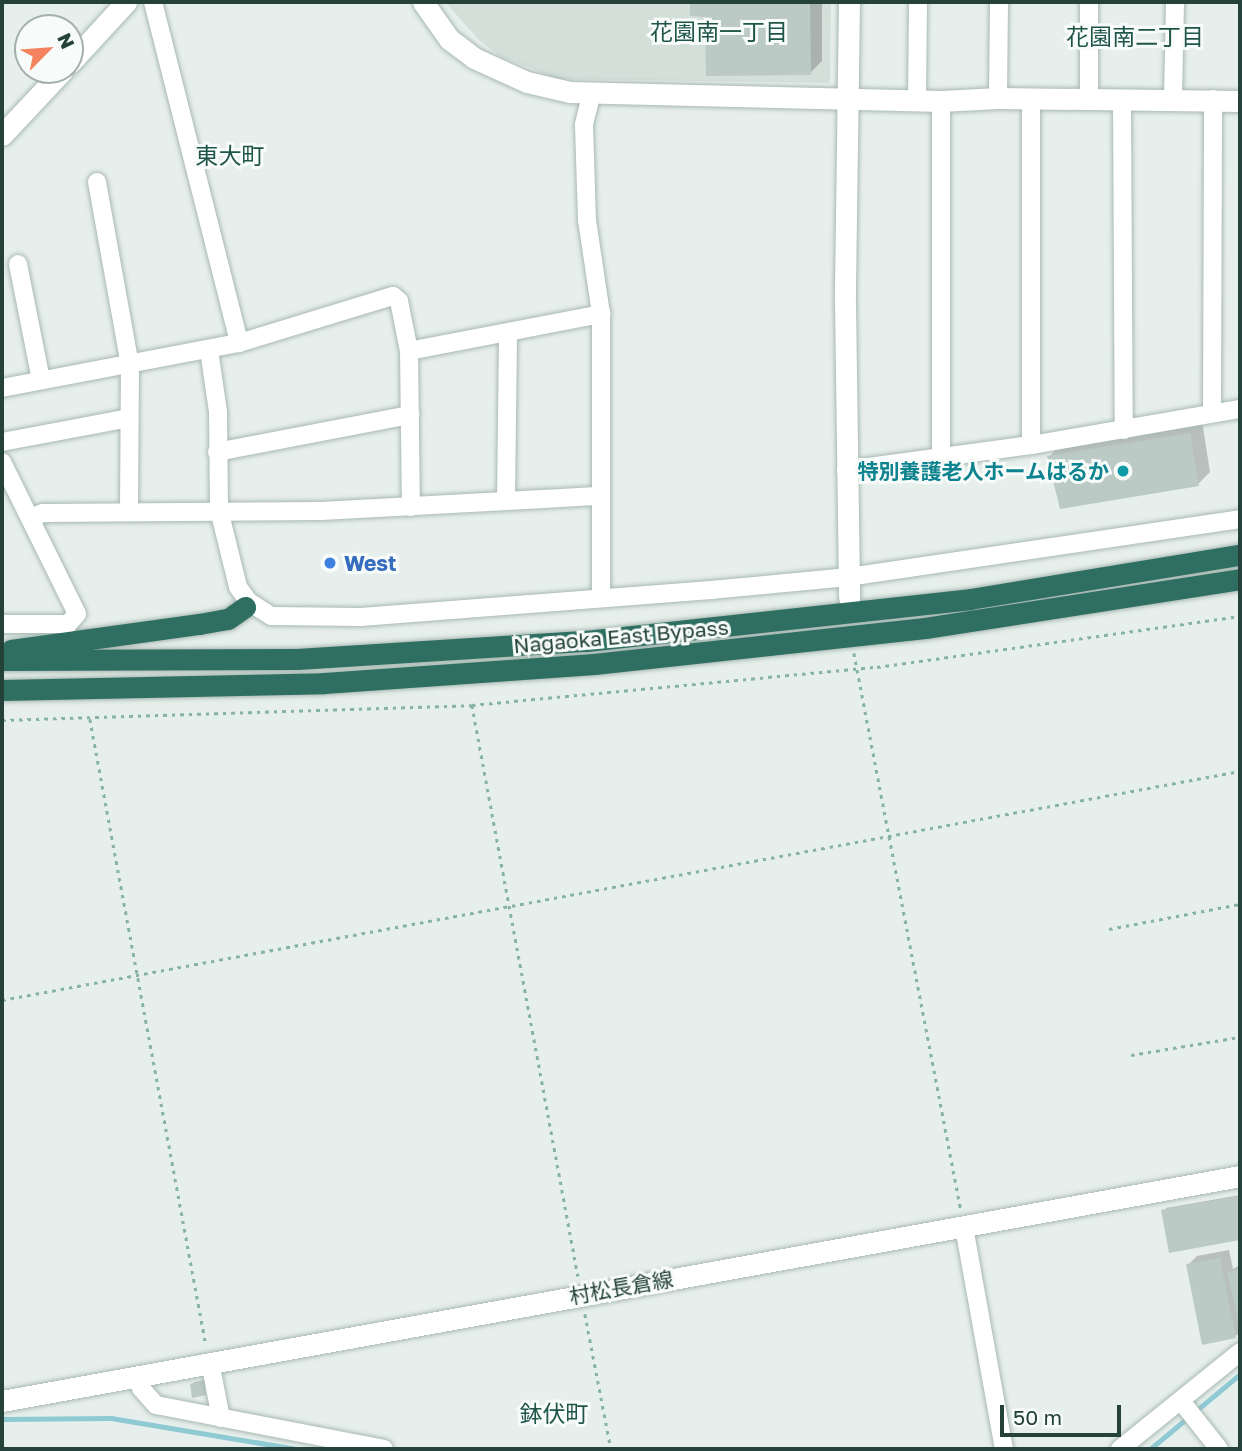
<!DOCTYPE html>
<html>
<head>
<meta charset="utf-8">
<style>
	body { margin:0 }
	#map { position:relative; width:1242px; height:1451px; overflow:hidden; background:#e6efeb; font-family:"Golos Text","Noto Sans JP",sans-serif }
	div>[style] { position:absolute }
	.built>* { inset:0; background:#d4dfda }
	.shadow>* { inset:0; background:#0003 }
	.stream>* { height:5px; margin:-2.5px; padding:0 2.5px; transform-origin:2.5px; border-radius:2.5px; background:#8ec9d4 }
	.building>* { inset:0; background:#bbcac4 }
	.path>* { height:2.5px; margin-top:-1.25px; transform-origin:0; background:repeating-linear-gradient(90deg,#86b3a5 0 3.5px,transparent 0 8.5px) }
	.roads { filter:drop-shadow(0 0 2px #a8b8b2) drop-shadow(0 0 2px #a8b8b2) }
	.street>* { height:18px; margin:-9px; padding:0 9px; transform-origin:9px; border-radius:9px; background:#fff }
	.secondary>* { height:21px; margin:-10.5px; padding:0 10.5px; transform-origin:10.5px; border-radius:10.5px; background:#fff }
	.highway>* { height:21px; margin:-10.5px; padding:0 10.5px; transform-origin:10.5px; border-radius:10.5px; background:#2f6f62 }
	.dots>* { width:19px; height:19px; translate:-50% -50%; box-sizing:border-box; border:4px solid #f7fbf9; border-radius:50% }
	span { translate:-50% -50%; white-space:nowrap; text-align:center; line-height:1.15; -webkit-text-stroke:6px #f7fbf9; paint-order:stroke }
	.culture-label { font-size:21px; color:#0d838f; font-weight:700 }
	.right { translate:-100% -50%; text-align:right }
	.shop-label { font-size:21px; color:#366cbe; font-weight:700 }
	.left { translate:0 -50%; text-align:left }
	.street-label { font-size:21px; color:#24423a }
	.neighbourhood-label { font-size:23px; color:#1f5548 }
	.frame { position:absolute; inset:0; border:4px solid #24423a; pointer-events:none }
	.north { position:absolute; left:14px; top:14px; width:70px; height:70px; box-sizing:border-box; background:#f7fbf9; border:2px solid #a3b1ad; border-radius:50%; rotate:65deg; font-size:19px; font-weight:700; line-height:28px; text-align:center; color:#24423a }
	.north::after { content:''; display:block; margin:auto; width:24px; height:32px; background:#f4845f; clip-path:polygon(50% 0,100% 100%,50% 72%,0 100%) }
	.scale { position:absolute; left:1000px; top:1405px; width:121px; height:32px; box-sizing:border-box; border:4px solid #24423a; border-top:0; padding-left:9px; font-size:21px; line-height:24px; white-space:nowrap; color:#24423a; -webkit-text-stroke:5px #f7fbf9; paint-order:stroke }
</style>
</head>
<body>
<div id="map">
	<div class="built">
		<div style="clip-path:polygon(445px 2px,831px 2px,830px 83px,558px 79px,500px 56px,480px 41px)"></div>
	</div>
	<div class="shadow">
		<div style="clip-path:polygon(691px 2px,822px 2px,822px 61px,810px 73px,707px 15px,691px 14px)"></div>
		<div style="clip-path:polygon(1202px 421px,1210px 472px,1198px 484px,1049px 457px,1061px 444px)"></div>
		<div style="clip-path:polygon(1240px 1195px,1240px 1238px,1170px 1251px,1166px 1208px)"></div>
		<div style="clip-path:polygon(1229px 1250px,1233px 1269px,1240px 1265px,1240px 1332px,1236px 1336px,1188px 1265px,1197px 1256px)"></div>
		<div style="clip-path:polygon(205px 1380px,205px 1393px,192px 1385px,194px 1382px)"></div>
	</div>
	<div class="stream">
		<div style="left:2px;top:1419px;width:109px;rotate:-0.5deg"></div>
		<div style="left:111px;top:1418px;width:188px;rotate:9.5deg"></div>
		<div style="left:1150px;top:1449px;width:117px;rotate:-39.8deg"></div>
	</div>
	<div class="building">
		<div style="clip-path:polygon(690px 2px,810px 2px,811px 75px,706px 76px,705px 17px,690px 16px)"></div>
		<div style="clip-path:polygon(1190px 433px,1199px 486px,1060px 509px,1047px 456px)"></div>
		<div style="clip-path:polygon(1239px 1196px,1240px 1240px,1169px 1253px,1161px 1210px)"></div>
		<div style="clip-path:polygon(1220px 1258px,1236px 1338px,1202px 1345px,1186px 1264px)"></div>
		<div style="clip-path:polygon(1240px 1269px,1240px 1320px,1238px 1320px,1227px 1272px)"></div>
		<div style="clip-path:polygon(203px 1381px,206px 1395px,192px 1398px,190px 1384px)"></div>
	</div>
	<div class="path">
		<div style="left:854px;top:653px;width:567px;rotate:79.13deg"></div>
		<div style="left:472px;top:705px;width:581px;rotate:79.48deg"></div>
		<div style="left:90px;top:719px;width:637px;rotate:79.5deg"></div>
		<div style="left:2px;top:720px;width:470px;rotate:-1.8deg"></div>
		<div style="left:472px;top:705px;width:407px;rotate:-5.4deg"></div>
		<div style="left:877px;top:667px;width:367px;rotate:-8deg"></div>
		<div style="left:1109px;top:929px;width:133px;rotate:-10.8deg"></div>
		<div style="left:2px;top:1000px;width:1259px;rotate:-10.48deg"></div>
		<div style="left:1131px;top:1055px;width:110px;rotate:-9.4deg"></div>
		<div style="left:585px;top:1314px;width:137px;rotate:79.1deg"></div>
	</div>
	<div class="roads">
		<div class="street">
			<div style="left:153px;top:2px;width:352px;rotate:75.8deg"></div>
			<div style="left:592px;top:92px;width:34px;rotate:104deg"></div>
			<div style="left:584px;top:125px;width:95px;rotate:88.2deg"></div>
			<div style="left:587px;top:220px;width:95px;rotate:81.5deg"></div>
			<div style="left:601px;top:314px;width:284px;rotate:90deg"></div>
			<div style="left:998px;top:98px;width:96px;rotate:-89.4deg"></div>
			<div style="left:1173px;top:98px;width:96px;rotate:-88.8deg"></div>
			<div style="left:1089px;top:99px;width:97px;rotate:-90deg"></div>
			<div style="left:1122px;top:99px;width:331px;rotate:89.7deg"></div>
			<div style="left:917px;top:100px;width:98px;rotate:-89.4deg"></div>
			<div style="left:97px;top:182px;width:186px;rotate:79.8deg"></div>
			<div style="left:130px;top:365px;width:147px;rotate:90.4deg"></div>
			<div style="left:18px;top:264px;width:118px;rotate:78.8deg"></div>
			<div style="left:209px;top:350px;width:63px;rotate:81.7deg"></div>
			<div style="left:218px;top:412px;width:98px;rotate:89.4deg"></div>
			<div style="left:219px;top:510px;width:79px;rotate:76.1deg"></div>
			<div style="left:238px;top:587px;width:19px;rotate:54deg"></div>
			<div style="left:409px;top:351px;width:196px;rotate:-10.9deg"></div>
			<div style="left:2px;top:388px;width:241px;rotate:-10.8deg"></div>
			<div style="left:239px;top:343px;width:161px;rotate:-17deg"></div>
			<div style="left:393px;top:296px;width:8px;rotate:40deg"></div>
			<div style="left:399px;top:301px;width:51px;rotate:78.7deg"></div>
			<div style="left:409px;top:351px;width:156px;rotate:89.3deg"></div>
			<div style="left:1212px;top:413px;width:314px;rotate:-89.8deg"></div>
			<div style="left:2px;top:442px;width:129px;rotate:-10.7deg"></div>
			<div style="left:1031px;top:445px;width:346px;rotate:-90deg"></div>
			<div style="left:217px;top:452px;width:197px;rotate:-10.9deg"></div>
			<div style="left:941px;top:457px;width:356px;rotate:-90deg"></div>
			<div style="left:2px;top:462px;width:169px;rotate:63.7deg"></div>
			<div style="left:77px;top:614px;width:13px;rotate:132deg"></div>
			<div style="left:68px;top:624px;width:66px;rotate:180deg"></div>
			<div style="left:846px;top:470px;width:187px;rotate:-7.7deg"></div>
			<div style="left:1031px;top:445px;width:212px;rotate:-9.8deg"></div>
			<div style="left:506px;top:501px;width:168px;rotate:-89.3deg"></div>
			<div style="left:30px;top:518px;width:14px;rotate:-21deg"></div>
			<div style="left:43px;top:513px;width:278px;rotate:-0.4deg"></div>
			<div style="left:321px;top:511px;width:280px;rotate:-3.1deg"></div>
			<div style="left:245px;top:607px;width:6px;rotate:-51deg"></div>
			<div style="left:249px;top:602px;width:26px;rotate:32deg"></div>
			<div style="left:271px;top:616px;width:90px;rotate:0.6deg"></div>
			<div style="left:361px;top:617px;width:351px;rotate:-4.4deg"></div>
			<div style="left:711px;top:590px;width:138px;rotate:-5.4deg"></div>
			<div style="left:848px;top:577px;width:396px;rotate:-8.4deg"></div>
			<div style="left:964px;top:1227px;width:226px;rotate:79.8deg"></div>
			<div style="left:210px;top:1362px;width:57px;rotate:78.9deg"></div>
			<div style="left:139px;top:1377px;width:11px;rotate:80deg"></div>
			<div style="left:141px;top:1388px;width:23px;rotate:49deg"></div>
			<div style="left:156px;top:1405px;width:232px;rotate:10.9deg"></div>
			<div style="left:1181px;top:1401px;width:61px;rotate:51.6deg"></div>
			<div style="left:1120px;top:1449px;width:154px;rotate:-38.9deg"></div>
		</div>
		<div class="secondary">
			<div style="left:423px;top:2px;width:45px;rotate:54.9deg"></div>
			<div style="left:449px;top:39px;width:31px;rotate:37deg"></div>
			<div style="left:474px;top:58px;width:58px;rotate:24.4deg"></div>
			<div style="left:527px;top:82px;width:44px;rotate:13.1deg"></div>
			<div style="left:570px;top:92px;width:371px;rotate:1.4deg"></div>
			<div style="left:941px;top:101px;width:57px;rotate:-3deg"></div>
			<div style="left:998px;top:98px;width:242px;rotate:0.7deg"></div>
			<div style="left:849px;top:2px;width:299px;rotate:90.8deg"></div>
			<div style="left:845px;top:301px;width:297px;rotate:89.2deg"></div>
			<div style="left:70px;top:63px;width:83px;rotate:-47.4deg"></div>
			<div style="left:2px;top:135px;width:89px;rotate:-46.8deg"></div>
			<div style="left:2px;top:1401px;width:1258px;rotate:-10.3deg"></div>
		</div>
		<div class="highway">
			<div style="left:11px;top:650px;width:190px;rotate:-7.9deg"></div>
			<div style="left:199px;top:624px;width:29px;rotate:-10deg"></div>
			<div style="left:228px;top:619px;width:21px;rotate:-35deg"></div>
			<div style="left:2px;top:660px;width:295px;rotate:-0.2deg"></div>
			<div style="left:297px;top:659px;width:290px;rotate:-3.6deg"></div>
			<div style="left:586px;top:641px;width:386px;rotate:-6.2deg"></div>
			<div style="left:970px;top:599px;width:274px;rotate:-9.3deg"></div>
			<div style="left:2px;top:690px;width:322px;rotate:-1.2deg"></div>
			<div style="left:324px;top:683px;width:271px;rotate:-4deg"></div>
			<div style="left:594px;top:664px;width:333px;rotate:-6.2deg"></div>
			<div style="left:925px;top:628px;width:319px;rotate:-8.8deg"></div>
		</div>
	</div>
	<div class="dots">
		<div style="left:1123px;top:471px;background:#0f9aa8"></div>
		<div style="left:330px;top:563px;background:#3f7fe0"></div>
	</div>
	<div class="culture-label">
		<span class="right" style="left:1109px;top:471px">特別養護老人ホームはるか</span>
	</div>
	<div class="shop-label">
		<span class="left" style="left:344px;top:563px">West</span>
	</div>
	<div class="street-label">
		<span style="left:621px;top:636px;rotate:-5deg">Nagaoka East Bypass</span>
		<span style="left:621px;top:1287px;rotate:-10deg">村松長倉線</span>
	</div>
	<div class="neighbourhood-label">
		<span style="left:719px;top:31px">花園南一丁目</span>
		<span style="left:1135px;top:36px">花園南二丁目</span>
		<span style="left:230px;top:155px">東大町</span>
		<span style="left:554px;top:1413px">鉢伏町</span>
	</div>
	<div class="frame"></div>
	<div class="north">N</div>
	<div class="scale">50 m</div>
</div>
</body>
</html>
